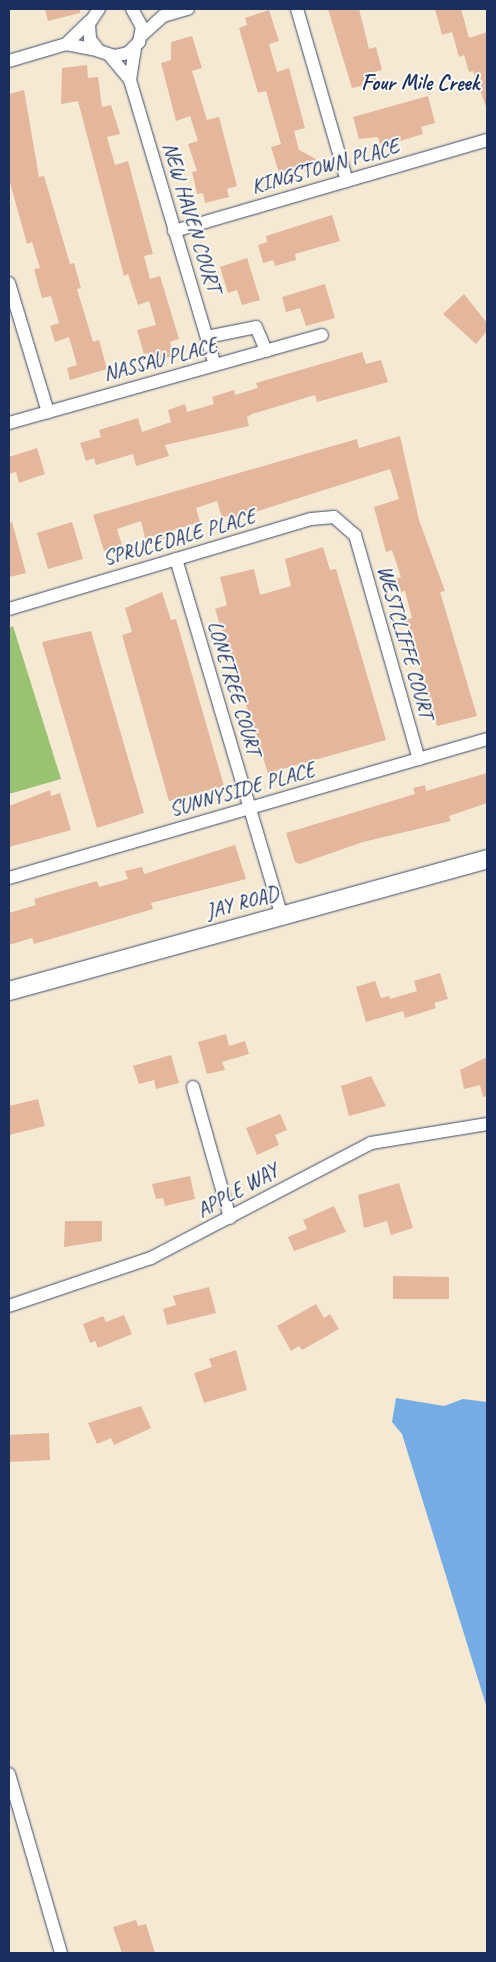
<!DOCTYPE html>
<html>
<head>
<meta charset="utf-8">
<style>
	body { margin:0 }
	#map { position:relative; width:496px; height:1962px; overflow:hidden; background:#f5e9d3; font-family:Caveat,sans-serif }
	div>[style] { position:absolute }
	.green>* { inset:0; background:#99c370 }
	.water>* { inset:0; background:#74ace3 }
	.building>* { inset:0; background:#e4b69c }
	.roads { filter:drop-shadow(0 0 1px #3c4b70) drop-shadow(0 0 1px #3c4b70) }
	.street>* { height:12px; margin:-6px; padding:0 6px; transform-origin:6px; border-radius:6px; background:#fff }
	.secondary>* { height:18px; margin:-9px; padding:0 9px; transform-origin:9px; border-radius:9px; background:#fff }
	span { translate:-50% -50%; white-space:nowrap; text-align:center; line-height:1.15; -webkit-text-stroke:4px #fdfcf7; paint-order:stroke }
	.street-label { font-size:21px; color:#1b2f5e }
	.neighbourhood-label { font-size:22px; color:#1b2f5e; font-weight:700 }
	.frame { position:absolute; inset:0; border:10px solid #1b2f5e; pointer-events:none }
</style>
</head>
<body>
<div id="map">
	<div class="green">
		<div style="clip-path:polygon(13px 626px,61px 779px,9px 794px,9px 628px)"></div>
	</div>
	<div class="water">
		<div style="clip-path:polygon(396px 1398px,444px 1406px,463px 1399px,487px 1402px,487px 1708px,402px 1434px,392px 1422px)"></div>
	</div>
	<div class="building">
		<div style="clip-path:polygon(45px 9px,80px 9px,80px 13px,48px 21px)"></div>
		<div style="clip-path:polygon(328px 9px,359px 9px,369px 49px,376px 47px,382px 70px,374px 72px,377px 82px,352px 88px)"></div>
		<div style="clip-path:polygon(435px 9px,461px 9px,469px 38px,487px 32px,487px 110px,473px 71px,469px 72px,464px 55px,459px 57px,452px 32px,442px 35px)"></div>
		<div style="clip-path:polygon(269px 10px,279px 41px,269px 44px,277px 72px,289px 68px,305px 128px,294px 131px,299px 150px,316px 159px,308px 173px,301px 169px,280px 176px,271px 147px,281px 144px,266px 91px,258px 93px,239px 28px,247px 25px,245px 18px)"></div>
		<div style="clip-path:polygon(192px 36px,202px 68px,192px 71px,207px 120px,219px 117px,237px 186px,227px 189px,229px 197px,205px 203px,203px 193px,197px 194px,192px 172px,197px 171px,188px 144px,198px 141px,190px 116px,176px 121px,161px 63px,171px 60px,171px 42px)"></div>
		<div style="clip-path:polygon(87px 65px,88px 78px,98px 77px,102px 107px,111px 105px,120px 134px,107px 137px,115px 165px,128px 161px,153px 254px,144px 256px,150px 279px,160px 276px,179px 339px,170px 342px,173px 356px,151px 362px,148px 353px,144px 354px,137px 330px,156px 325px,149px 301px,138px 305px,128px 274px,124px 276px,78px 101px,61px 104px,62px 68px)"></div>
		<div style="clip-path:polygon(24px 90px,39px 177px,44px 176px,70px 264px,74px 263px,81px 288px,77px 289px,93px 342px,99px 340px,107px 369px,70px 380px,67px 368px,77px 365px,69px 337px,55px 342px,50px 326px,59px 323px,51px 296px,42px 298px,34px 269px,40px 268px,32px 242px,27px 244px,9px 179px,9px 94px)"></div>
		<div style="clip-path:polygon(428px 96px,435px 123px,421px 127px,423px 134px,381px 147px,378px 137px,359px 139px,353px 117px)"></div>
		<div style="clip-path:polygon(332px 215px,340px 241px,295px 254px,296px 260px,275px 266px,273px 260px,263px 263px,258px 245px,267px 242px,266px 236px)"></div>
		<div style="clip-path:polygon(247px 258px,260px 300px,242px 305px,237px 290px,228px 293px,220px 267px)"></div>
		<div style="clip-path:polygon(325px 284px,335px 318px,306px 326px,300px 308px,286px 312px,282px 297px)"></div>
		<div style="clip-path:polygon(464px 294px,487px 323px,487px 331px,476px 344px,443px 314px)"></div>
		<div style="clip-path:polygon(362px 352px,366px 364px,381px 360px,388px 382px,317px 402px,315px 395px,252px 414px,247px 417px,249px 426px,165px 445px,169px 456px,136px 466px,133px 454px,96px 465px,94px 458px,86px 461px,80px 443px,101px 437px,99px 430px,138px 418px,142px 432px,171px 422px,168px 410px,185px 404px,187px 412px,214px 404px,212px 397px,234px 390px,235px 395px,258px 388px,256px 383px)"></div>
		<div style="clip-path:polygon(400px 436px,419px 520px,445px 591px,440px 592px,477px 716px,437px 726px,406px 620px,412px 618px,405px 591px,399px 592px,395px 579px,401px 577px,392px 550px,386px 552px,374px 507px,399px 499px,390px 469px,233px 519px,231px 515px,222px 518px,217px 501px,196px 508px,200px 522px,167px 532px,169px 537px,158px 540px,156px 535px,145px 538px,141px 521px,117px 529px,122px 545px,104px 551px,93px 515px,357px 439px,359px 448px)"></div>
		<div style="clip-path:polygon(37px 448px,45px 474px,19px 483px,16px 472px,9px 474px,9px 457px)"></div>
		<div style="clip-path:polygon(12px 522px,26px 573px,9px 577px,9px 523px)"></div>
		<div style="clip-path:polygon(72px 522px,83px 559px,48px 569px,37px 533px)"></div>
		<div style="clip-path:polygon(323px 547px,330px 570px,336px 569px,386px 740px,268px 773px,215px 609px,227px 605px,220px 577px,254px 569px,260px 595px,291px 586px,285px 559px)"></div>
		<div style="clip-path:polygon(162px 592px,171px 620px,176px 619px,224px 786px,169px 801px,122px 635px,132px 632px,125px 608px)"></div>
		<div style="clip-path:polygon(91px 631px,144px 813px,97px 828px,42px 642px)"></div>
		<div style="clip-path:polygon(487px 773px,487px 803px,449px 816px,451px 821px,363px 842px,300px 864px,295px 862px,286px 833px,415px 794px,413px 788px,425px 785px,426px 791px)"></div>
		<div style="clip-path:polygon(50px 790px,51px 796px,60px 793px,71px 830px,9px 847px,9px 806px)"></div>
		<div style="clip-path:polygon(235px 845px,246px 879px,151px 903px,153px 909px,34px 944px,32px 938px,9px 945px,9px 913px,36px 905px,34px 899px,97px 881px,99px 887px,128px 879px,125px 871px,142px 867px,144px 874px)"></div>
		<div style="clip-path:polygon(440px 973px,448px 999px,434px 1003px,436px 1008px,405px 1018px,403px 1011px,366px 1022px,356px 987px,375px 981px,381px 998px,389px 996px,390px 999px,417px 991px,414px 981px)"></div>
		<div style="clip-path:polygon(226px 1034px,229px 1046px,245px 1041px,249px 1054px,222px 1062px,225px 1070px,207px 1074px,198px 1042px)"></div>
		<div style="clip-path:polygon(171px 1055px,179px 1083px,156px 1089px,154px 1080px,139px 1084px,133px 1066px)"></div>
		<div style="clip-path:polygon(487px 1057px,487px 1096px,483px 1097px,480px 1085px,464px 1089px,460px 1070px)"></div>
		<div style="clip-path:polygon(371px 1076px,386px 1106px,349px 1116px,341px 1086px)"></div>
		<div style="clip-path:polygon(38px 1099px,45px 1126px,9px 1135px,9px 1106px)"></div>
		<div style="clip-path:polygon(280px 1114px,287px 1130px,275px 1135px,279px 1145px,257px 1155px,246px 1128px)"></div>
		<div style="clip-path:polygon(190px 1176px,195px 1199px,165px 1206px,163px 1198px,156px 1199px,152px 1184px)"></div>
		<div style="clip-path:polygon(399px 1183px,413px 1228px,391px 1235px,387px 1221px,364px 1228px,358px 1195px)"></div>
		<div style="clip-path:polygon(334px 1206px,346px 1232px,294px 1251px,288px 1237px,307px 1229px,303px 1220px)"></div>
		<div style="clip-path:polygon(65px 1221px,102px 1221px,102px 1241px,64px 1247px)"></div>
		<div style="clip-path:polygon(393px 1276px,449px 1277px,449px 1299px,393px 1299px)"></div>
		<div style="clip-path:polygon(209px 1287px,216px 1313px,167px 1325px,163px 1309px,176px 1305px,173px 1296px)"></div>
		<div style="clip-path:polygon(316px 1304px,324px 1318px,330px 1314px,339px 1329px,302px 1350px,299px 1346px,291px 1351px,277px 1326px)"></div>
		<div style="clip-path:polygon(124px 1315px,132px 1334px,98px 1348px,95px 1341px,90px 1343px,83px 1324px,103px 1316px,106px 1322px)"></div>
		<div style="clip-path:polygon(236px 1350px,247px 1390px,204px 1403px,194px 1373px,212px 1367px,209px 1359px)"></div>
		<div style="clip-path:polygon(141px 1406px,151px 1428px,114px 1445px,111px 1438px,97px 1444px,88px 1423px)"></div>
		<div style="clip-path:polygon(49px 1433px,50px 1460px,9px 1462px,9px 1435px)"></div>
		<div style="clip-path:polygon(136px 1920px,138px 1926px,146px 1924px,155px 1953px,122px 1953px,113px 1927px)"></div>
	</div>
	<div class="roads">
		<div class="street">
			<div style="left:99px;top:9px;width:18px;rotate:124deg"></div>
			<div style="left:89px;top:24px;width:15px;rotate:86deg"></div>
			<div style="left:90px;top:39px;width:15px;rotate:53deg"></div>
			<div style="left:99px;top:51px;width:16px;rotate:18deg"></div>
			<div style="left:114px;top:56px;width:14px;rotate:-12deg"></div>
			<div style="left:128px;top:53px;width:16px;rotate:-45deg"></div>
			<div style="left:139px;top:42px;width:15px;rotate:-79deg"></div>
			<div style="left:142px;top:27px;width:21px;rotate:-119deg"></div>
			<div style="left:297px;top:9px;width:179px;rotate:73.8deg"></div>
			<div style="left:142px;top:35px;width:28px;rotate:-42deg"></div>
			<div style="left:163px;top:16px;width:26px;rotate:-16deg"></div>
			<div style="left:66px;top:44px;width:33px;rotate:-44deg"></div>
			<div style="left:110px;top:56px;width:31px;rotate:50deg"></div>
			<div style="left:130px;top:80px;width:297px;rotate:73.4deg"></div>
			<div style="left:9px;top:61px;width:59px;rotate:-16.6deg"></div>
			<div style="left:66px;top:44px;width:33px;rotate:11deg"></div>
			<div style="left:130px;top:80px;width:32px;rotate:-81deg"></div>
			<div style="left:174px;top:231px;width:326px;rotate:-16.2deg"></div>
			<div style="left:9px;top:283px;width:135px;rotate:73.2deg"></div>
			<div style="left:207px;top:337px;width:50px;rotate:-11.5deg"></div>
			<div style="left:256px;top:327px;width:26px;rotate:67deg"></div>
			<div style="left:9px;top:423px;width:325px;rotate:-15.7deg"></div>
			<div style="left:176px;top:559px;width:370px;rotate:73.5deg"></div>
			<div style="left:9px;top:609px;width:315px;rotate:-16.6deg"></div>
			<div style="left:311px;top:519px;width:23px;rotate:-5deg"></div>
			<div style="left:334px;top:517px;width:28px;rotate:41deg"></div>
			<div style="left:355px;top:535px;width:233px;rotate:74.1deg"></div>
			<div style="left:9px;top:878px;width:498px;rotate:-16.2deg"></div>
			<div style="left:193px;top:1087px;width:136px;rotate:74.2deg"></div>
			<div style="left:9px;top:1306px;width:150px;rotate:-18.7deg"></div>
			<div style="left:151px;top:1258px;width:248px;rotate:-27.6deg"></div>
			<div style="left:371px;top:1143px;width:118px;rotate:-9.3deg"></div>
			<div style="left:9px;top:1774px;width:186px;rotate:73.8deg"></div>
		</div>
		<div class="secondary">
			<div style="left:9px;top:991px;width:496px;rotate:-15.4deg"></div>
		</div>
	</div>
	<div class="street-label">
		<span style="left:325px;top:166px;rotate:-16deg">KINGSTOWN PLACE</span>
		<span style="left:192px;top:217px;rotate:73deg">NEW HAVEN COURT</span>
		<span style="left:160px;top:359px;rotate:-15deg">NASSAU PLACE</span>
		<span style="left:179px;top:537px;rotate:-16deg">SPRUCEDALE PLACE</span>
		<span style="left:406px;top:642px;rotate:74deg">WESTCLIFFE COURT</span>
		<span style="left:235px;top:688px;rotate:73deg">LONETREE COURT</span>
		<span style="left:242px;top:789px;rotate:-16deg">SUNNYSIDE PLACE</span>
		<span style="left:242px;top:902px;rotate:-15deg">JAY ROAD</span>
		<span style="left:237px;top:1190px;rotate:-29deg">APPLE WAY</span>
	</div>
	<div class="neighbourhood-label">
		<span style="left:420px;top:84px">Four Mile Creek</span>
	</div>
	<div class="frame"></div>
</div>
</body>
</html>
